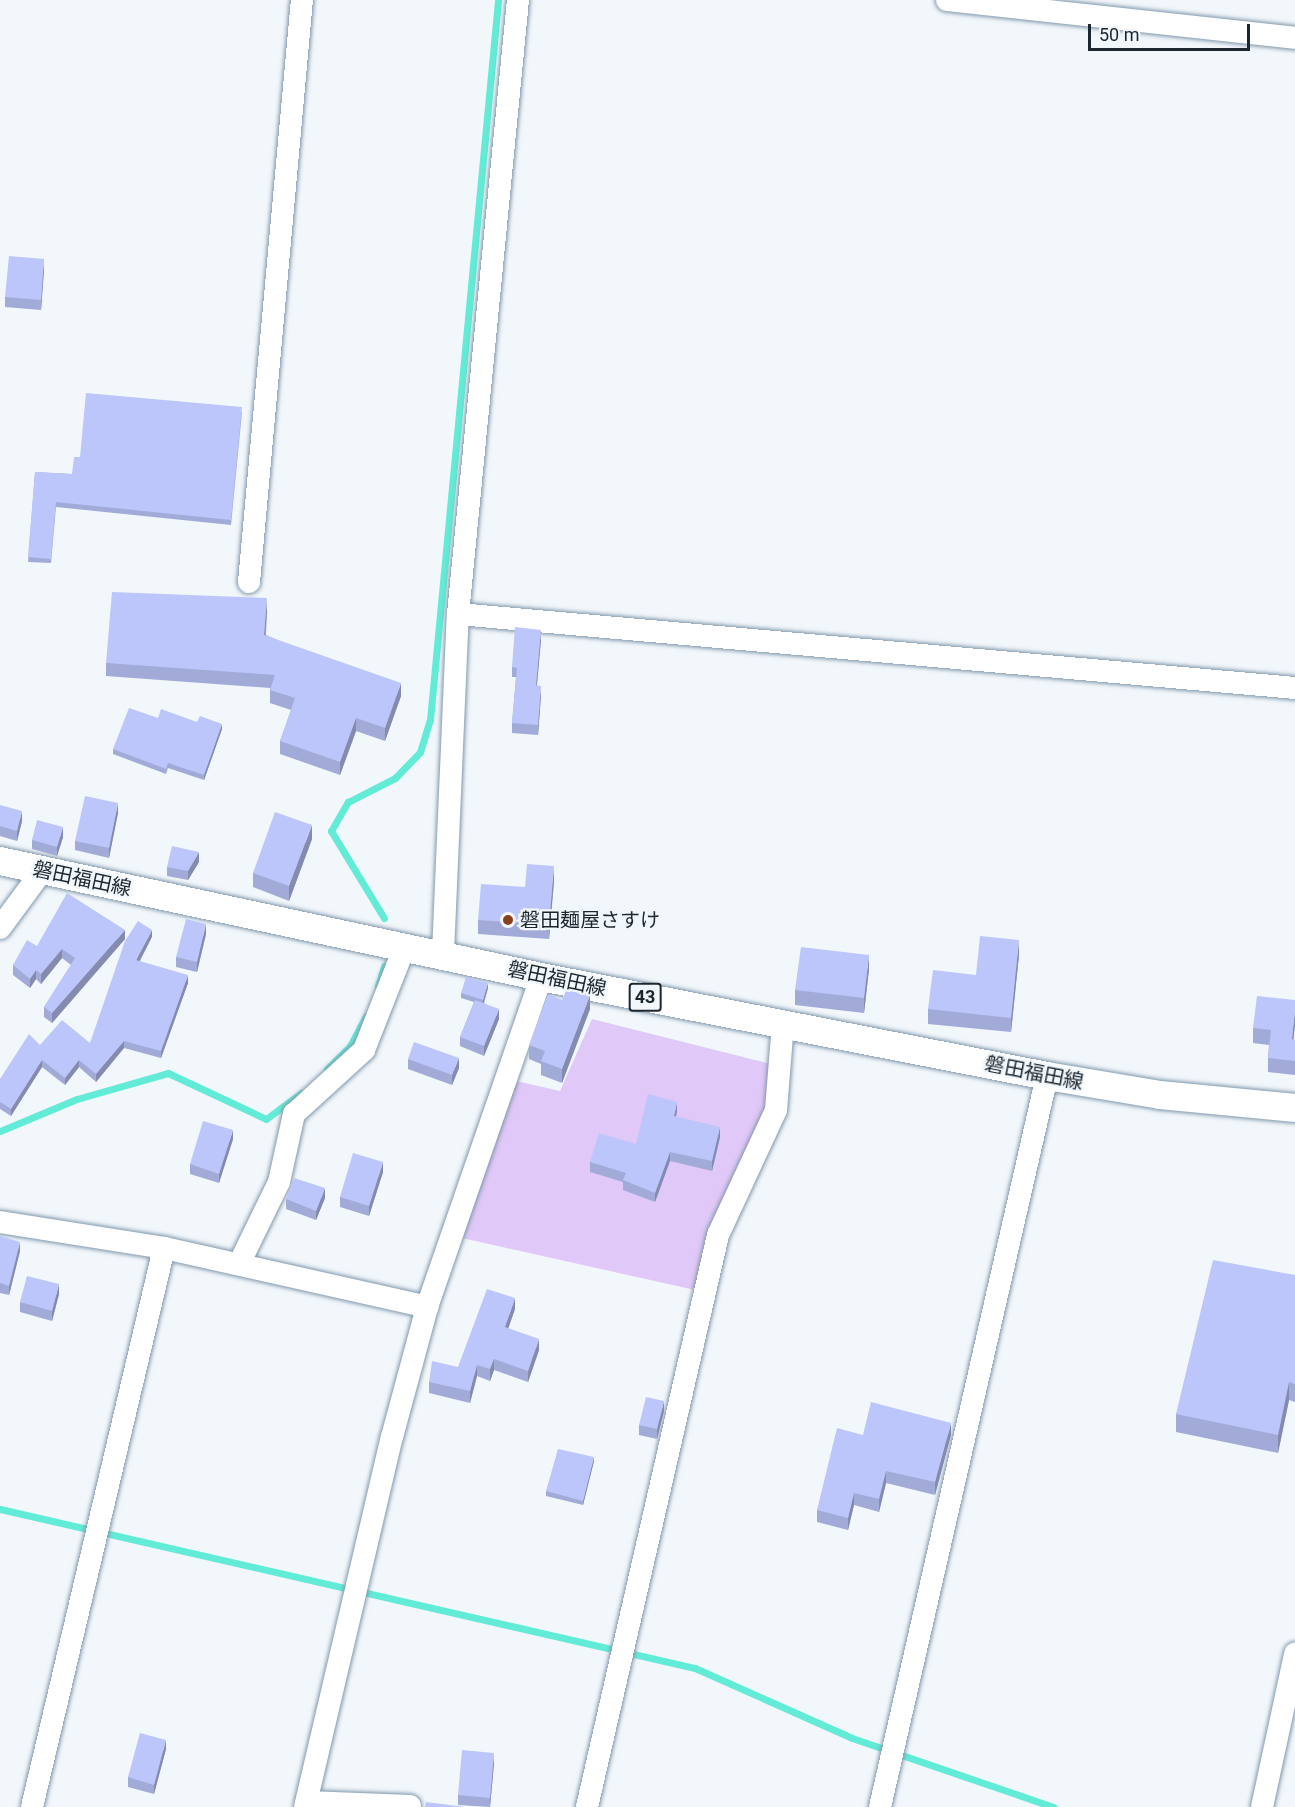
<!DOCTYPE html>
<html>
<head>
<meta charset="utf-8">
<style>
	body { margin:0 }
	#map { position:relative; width:1295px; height:1807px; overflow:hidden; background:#f2f7fb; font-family:Roboto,"Noto Sans JP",sans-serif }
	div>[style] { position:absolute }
	.green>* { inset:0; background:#e0c8f8 }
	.stream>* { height:7px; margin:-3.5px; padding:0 3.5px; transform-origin:3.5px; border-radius:3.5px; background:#62ebd6 }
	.roads { filter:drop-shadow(0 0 2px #8098ad) drop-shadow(0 0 2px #8098ad) }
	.minor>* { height:22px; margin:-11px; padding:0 11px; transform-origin:11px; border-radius:11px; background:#fff }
	.major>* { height:28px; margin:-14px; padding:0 14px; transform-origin:14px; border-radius:14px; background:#fff }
	.wall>* { inset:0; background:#a2aad7 }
	.shaded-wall>* { inset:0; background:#848baf }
	.building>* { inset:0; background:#bcc6fa }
	.dots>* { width:16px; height:16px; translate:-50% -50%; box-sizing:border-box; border:3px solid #f2f7fb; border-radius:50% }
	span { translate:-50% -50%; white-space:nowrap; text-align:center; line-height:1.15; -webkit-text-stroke:4.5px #f2f7fb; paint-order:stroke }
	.shield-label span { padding:2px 4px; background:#f2f7fb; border:2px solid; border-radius:4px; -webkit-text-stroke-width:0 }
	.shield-label { font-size:18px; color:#1c262e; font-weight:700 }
	.street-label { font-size:20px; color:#1c262e }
	.poi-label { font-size:20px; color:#1c262e }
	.left { translate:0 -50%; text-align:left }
	.scale { position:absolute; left:1088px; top:24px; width:162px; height:27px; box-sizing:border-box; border:3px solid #1c262e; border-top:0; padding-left:8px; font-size:18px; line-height:21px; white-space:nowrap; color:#1c262e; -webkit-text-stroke:4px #f2f7fb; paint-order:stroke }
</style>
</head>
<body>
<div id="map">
	<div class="green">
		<div style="clip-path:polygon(592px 1019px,779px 1066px,704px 1292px,453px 1236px,516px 1081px,560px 1091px)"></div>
	</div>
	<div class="stream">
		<div style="left:384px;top:918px;width:102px;rotate:-121.3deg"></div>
		<div style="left:331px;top:831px;width:34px;rotate:-60deg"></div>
		<div style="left:348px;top:802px;width:53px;rotate:-27.1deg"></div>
		<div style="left:395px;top:778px;width:36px;rotate:-46deg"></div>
		<div style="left:420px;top:752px;width:34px;rotate:-73deg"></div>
		<div style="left:430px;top:720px;width:723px;rotate:-84.6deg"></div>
		<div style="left:378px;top:986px;width:21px;rotate:-73deg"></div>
		<div style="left:327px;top:1069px;width:33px;rotate:-45deg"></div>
		<div style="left:350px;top:1046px;width:34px;rotate:-62deg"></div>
		<div style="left:0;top:1131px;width:83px;rotate:-22.6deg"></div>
		<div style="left:77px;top:1099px;width:95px;rotate:-15.9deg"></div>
		<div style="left:168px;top:1073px;width:108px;rotate:25.1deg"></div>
		<div style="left:266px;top:1119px;width:44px;rotate:-36.6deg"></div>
		<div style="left:0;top:1509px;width:713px;rotate:12.89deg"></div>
		<div style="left:695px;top:1668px;width:172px;rotate:24deg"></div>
		<div style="left:852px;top:1738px;width:213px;rotate:18.9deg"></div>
	</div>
	<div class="roads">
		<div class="minor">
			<div style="left:947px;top:0;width:350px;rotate:6.2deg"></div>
			<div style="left:249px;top:582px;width:584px;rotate:-84.8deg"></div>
			<div style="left:458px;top:614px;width:840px;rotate:5.05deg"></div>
			<div style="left:0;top:928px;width:71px;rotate:-53.6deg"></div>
			<div style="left:443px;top:953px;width:339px;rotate:-87.5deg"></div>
			<div style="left:458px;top:614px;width:617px;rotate:-84.42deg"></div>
			<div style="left:0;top:1222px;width:166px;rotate:9deg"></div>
			<div style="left:164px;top:1248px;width:270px;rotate:12.6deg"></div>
			<div style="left:239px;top:1264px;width:91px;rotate:-64deg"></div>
			<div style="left:279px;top:1182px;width:70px;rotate:-77.6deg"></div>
			<div style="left:294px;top:1114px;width:95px;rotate:-42.4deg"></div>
			<div style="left:364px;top:1050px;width:112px;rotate:-68.5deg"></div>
			<div style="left:307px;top:1802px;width:103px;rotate:2.2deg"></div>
			<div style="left:32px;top:1807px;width:574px;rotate:-76.71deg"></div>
			<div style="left:305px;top:1807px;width:380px;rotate:-76.8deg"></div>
			<div style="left:392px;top:1437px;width:135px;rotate:-74.9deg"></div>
			<div style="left:427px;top:1307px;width:349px;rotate:-70.9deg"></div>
			<div style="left:587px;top:1807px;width:587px;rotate:-77.1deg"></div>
			<div style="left:718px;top:1235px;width:138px;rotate:-65.1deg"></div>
			<div style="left:776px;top:1110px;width:87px;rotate:-85.4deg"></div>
			<div style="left:880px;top:1807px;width:750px;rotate:-77.13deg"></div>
			<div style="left:1262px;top:1807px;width:157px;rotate:-77.8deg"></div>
		</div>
		<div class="major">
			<div style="left:0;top:861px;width:553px;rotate:12.1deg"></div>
			<div style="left:541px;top:977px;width:516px;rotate:11.07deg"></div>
			<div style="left:1047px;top:1076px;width:115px;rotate:9.5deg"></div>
			<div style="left:1160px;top:1095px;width:136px;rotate:5.5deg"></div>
		</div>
	</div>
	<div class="wall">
		<div style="clip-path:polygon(44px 269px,41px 310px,5px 307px,5px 297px)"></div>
		<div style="clip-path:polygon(242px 412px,231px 525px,56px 507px,51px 563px,28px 562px,35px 472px,72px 474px,80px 457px)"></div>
		<div style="clip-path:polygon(267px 611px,266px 635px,401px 696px,385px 741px,356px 731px,340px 775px,280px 754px,280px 741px,291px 710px,270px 703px,270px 688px,106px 676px,106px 663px)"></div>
		<div style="clip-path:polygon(541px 639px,537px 685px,541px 695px,538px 735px,512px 733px,512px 723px,516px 677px,512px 677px,512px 667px)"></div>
		<div style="clip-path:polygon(158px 718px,197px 722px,222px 729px,204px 780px,168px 768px,166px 774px,113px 754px,113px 749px)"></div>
		<div style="clip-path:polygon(0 805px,22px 821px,17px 841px,0 836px)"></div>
		<div style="clip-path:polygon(118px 813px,109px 858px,75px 850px,75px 841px)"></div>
		<div style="clip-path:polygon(63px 837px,57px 856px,32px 849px,32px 840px)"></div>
		<div style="clip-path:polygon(312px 839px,289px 901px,253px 887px,253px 873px)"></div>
		<div style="clip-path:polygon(199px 862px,188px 880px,167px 876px,167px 867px)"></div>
		<div style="clip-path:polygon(554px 881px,549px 939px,478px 934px,478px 920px,525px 887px)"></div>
		<div style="clip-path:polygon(206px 934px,197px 972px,176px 967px,176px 957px)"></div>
		<div style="clip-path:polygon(152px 937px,140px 961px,188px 983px,161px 1058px,124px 1048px,96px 1082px,79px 1067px,65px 1085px,42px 1067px,11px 1116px,0 1109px,0 1079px,40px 1045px,90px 1043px)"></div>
		<div style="clip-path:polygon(125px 939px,52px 1023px,44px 1017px,44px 1007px,71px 965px,62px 958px,41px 984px,36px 979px,30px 988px,13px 975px,13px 965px,37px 946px)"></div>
		<div style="clip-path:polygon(1019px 955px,1011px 1032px,928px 1024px,928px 1009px,976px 975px)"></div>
		<div style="clip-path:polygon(869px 969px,864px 1013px,795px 1005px,795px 990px)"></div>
		<div style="clip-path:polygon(488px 988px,484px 1003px,499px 1019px,484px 1056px,460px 1046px,460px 1037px,474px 1002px,461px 998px,461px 993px)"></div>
		<div style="clip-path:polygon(590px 1009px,562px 1083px,541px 1075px,541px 1064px,529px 1059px,529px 1045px)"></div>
		<div style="clip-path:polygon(1295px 1025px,1293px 1039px,1295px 1040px,1295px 1075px,1268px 1072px,1268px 1058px,1269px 1045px,1253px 1043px,1253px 1028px)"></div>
		<div style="clip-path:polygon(408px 1059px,459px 1068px,452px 1085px,408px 1069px)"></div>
		<div style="clip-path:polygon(677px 1111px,676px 1117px,720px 1137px,712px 1171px,670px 1161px,655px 1202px,623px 1190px,623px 1182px,590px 1172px,590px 1162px,636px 1144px)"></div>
		<div style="clip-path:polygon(233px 1139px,219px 1183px,190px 1174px,190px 1164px)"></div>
		<div style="clip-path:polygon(383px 1172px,369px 1216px,340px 1207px,340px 1197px)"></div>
		<div style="clip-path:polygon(325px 1198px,316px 1220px,286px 1209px,286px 1199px)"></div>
		<div style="clip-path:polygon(0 1236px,20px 1251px,9px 1295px,0 1293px)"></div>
		<div style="clip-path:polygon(1295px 1275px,1295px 1402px,1289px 1400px,1278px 1453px,1176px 1432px,1176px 1414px)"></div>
		<div style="clip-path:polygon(59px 1294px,52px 1321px,20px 1312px,20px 1302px)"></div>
		<div style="clip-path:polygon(515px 1309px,508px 1328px,539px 1350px,528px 1382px,494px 1370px,490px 1381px,477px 1376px,470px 1403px,429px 1393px,429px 1382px,458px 1367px)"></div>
		<div style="clip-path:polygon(664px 1411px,657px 1439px,639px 1435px,639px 1425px)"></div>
		<div style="clip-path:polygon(863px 1435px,951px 1435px,935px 1495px,886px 1483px,879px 1512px,854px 1505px,848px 1530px,817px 1522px,817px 1510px)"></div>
		<div style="clip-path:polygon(594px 1461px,583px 1505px,546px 1496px,546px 1491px)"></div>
		<div style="clip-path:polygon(166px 1749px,154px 1794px,128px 1787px,128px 1777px)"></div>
		<div style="clip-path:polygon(494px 1763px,490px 1807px,458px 1805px,458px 1795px)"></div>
	</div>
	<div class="shaded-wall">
		<div style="clip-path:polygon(44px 259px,44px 269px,41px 310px,41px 300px)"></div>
		<div style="clip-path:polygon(267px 598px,267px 611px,264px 648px,264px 635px)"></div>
		<div style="clip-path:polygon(541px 630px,541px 639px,536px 695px,536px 685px)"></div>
		<div style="clip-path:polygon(401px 683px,401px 696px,385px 741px,385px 728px)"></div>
		<div style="clip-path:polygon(541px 686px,541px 695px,538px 735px,538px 725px)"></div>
		<div style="clip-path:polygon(356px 718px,356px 731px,340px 775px,340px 762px)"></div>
		<div style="clip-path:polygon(222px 724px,222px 729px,204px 780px,204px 775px)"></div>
		<div style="clip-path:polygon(118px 803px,118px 813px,109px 858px,109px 848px)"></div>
		<div style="clip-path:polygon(22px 811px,22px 821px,17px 841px,17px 831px)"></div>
		<div style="clip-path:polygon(312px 825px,312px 839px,289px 901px,289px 886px)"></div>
		<div style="clip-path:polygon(63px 827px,63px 837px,57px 856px,57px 847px)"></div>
		<div style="clip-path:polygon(199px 852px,199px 862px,188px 880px,188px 871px)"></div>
		<div style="clip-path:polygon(554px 866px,554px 881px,549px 939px,549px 925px)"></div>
		<div style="clip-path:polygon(206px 924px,206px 934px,197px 972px,197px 962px)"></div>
		<div style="clip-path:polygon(125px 930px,125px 939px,52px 1023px,52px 1013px)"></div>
		<div style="clip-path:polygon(152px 930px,152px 937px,136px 967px,136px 960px)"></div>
		<div style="clip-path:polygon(1019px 940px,1019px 955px,1011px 1032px,1011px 1018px)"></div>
		<div style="clip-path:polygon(62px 949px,62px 958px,41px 984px,41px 974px)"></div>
		<div style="clip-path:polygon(869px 955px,869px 969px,864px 1013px,864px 998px)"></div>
		<div style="clip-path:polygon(36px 970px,36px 979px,30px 988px,30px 979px)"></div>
		<div style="clip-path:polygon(188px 975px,188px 983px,161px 1058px,161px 1051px)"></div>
		<div style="clip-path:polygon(488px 983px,488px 988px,483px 1005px,483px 1000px)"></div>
		<div style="clip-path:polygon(590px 995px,590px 1009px,562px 1083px,562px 1069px)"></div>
		<div style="clip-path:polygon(499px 1009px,499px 1019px,484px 1056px,484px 1046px)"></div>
		<div style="clip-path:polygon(1295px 1010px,1295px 1025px,1292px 1054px,1292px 1039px)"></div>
		<div style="clip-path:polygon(124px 1041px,124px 1048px,96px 1082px,96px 1074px)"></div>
		<div style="clip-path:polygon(459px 1058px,459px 1068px,452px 1085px,452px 1075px)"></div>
		<div style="clip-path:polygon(42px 1060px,42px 1067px,11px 1116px,11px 1109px)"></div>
		<div style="clip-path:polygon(79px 1060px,79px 1067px,65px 1085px,65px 1078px)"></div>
		<div style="clip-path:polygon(677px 1102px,677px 1111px,674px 1126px,674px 1116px)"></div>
		<div style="clip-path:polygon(720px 1127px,720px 1137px,712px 1171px,712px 1161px)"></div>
		<div style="clip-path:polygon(233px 1130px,233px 1139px,219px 1183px,219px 1174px)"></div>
		<div style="clip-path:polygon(670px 1152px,670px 1161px,655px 1202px,655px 1193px)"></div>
		<div style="clip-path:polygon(383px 1162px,383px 1172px,369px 1216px,369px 1206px)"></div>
		<div style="clip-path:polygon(325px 1188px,325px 1198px,316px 1220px,316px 1211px)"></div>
		<div style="clip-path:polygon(20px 1242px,20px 1251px,9px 1295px,9px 1286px)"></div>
		<div style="clip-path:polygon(59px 1284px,59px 1294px,52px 1321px,52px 1311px)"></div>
		<div style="clip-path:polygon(515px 1298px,515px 1309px,505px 1338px,505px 1327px)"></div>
		<div style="clip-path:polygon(539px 1339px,539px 1350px,528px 1382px,528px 1371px)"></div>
		<div style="clip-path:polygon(494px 1359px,494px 1370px,490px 1381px,490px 1369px)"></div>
		<div style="clip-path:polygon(477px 1365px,477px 1376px,470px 1403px,470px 1391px)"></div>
		<div style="clip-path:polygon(1289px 1382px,1289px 1400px,1278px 1453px,1278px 1435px)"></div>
		<div style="clip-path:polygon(664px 1401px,664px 1411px,657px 1439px,657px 1429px)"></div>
		<div style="clip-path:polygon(951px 1423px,951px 1435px,935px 1495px,935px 1482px)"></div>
		<div style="clip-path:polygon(594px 1457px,594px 1461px,583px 1505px,583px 1501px)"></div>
		<div style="clip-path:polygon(886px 1471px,886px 1483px,879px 1512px,879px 1499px)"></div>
		<div style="clip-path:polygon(854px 1493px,854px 1505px,848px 1530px,848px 1518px)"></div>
		<div style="clip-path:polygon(166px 1740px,166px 1749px,154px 1794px,154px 1785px)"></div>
		<div style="clip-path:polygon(494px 1753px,494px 1763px,490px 1807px,490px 1798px)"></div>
	</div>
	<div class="building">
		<div style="clip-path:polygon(9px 256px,44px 259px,41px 300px,5px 297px)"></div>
		<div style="clip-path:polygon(86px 393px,242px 407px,231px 520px,56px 502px,51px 559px,28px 557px,35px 472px,72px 474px,74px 457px,80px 457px)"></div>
		<div style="clip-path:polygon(112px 592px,267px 598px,264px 635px,401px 683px,385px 728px,356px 718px,340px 762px,280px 741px,295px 698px,270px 690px,275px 675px,106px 663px)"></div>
		<div style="clip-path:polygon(515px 627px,541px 630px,536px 685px,541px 686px,538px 725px,512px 723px,517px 668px,512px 667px)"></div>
		<div style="clip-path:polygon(129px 708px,158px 718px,161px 709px,197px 722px,200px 716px,222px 724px,204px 775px,168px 763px,166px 769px,113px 749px)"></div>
		<div style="clip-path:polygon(85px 796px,118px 803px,109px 848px,75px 841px)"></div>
		<div style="clip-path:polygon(0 805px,22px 811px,17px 831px,0 826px)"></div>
		<div style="clip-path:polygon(275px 812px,312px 825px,289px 886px,253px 873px)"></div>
		<div style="clip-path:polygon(37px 820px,63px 827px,57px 847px,32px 840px)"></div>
		<div style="clip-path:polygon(172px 846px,199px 852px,188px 871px,167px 867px)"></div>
		<div style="clip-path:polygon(527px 864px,554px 866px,549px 925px,478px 920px,481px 884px,525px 887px)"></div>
		<div style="clip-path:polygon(67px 893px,125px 930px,52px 1013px,44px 1007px,75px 958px,62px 949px,41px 974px,36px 970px,30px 979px,13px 965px,27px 940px,37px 946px)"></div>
		<div style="clip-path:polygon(186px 919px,206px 924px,197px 962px,176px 957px)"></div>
		<div style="clip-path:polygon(138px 921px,152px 930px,136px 960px,188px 975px,161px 1051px,124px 1041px,96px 1074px,79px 1060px,65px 1078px,42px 1060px,11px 1109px,0 1102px,0 1079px,29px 1034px,40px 1045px,62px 1020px,90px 1043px,125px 941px)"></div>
		<div style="clip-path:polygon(980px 936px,1019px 940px,1011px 1018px,928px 1009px,933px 970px,976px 975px)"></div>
		<div style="clip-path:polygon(801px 947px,869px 955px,864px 998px,795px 990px)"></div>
		<div style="clip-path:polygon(466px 977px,488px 983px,483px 1000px,461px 993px)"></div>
		<div style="clip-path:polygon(568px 986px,590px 995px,562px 1069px,541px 1061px,545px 1051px,529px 1045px,548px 994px,562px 1000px)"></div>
		<div style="clip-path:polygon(1257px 996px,1295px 1000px,1295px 1010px,1292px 1039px,1295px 1040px,1295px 1061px,1268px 1058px,1271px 1030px,1253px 1028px)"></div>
		<div style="clip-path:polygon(475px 1000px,499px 1009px,484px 1046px,460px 1037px)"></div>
		<div style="clip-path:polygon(414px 1042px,459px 1058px,452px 1075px,408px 1059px)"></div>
		<div style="clip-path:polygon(648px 1094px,677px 1102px,674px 1116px,720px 1127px,712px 1161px,670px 1152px,655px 1193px,623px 1180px,626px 1173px,590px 1162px,599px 1133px,636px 1144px)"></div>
		<div style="clip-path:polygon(203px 1121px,233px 1130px,219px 1174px,190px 1164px)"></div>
		<div style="clip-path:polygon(353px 1153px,383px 1162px,369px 1206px,340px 1197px)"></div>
		<div style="clip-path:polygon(294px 1178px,325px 1188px,316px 1211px,286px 1199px)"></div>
		<div style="clip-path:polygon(0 1236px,20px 1242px,9px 1286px,0 1283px)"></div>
		<div style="clip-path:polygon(1213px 1260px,1295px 1275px,1295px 1384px,1289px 1382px,1278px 1435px,1176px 1414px)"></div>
		<div style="clip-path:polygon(27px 1276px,59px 1284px,52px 1311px,20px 1302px)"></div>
		<div style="clip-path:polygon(487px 1289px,515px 1298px,505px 1327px,539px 1339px,528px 1371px,494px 1359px,490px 1369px,477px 1365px,470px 1391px,429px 1382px,432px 1361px,458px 1367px)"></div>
		<div style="clip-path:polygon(646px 1397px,664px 1401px,657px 1429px,639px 1425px)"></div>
		<div style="clip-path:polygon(871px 1402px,951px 1423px,935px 1482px,886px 1471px,879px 1499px,854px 1493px,848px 1518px,817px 1510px,837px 1428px,863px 1435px)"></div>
		<div style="clip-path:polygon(558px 1449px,594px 1457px,583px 1501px,546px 1491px)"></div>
		<div style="clip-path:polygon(140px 1733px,166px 1740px,154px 1785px,128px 1777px)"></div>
		<div style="clip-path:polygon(462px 1750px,494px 1753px,490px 1798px,458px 1795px)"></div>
		<div style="clip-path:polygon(426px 1802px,465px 1807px,425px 1807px)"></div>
	</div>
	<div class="dots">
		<div style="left:508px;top:920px;background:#873f1f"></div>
	</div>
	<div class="shield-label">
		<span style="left:645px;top:997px">43</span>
	</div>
	<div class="street-label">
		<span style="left:82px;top:879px;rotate:12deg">磐田福田線</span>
		<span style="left:557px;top:979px;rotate:12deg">磐田福田線</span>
		<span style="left:1034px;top:1073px;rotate:11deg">磐田福田線</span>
	</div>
	<div class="poi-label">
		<span class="left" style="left:520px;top:920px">磐田麺屋さすけ</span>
	</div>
	<div class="scale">50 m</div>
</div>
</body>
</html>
